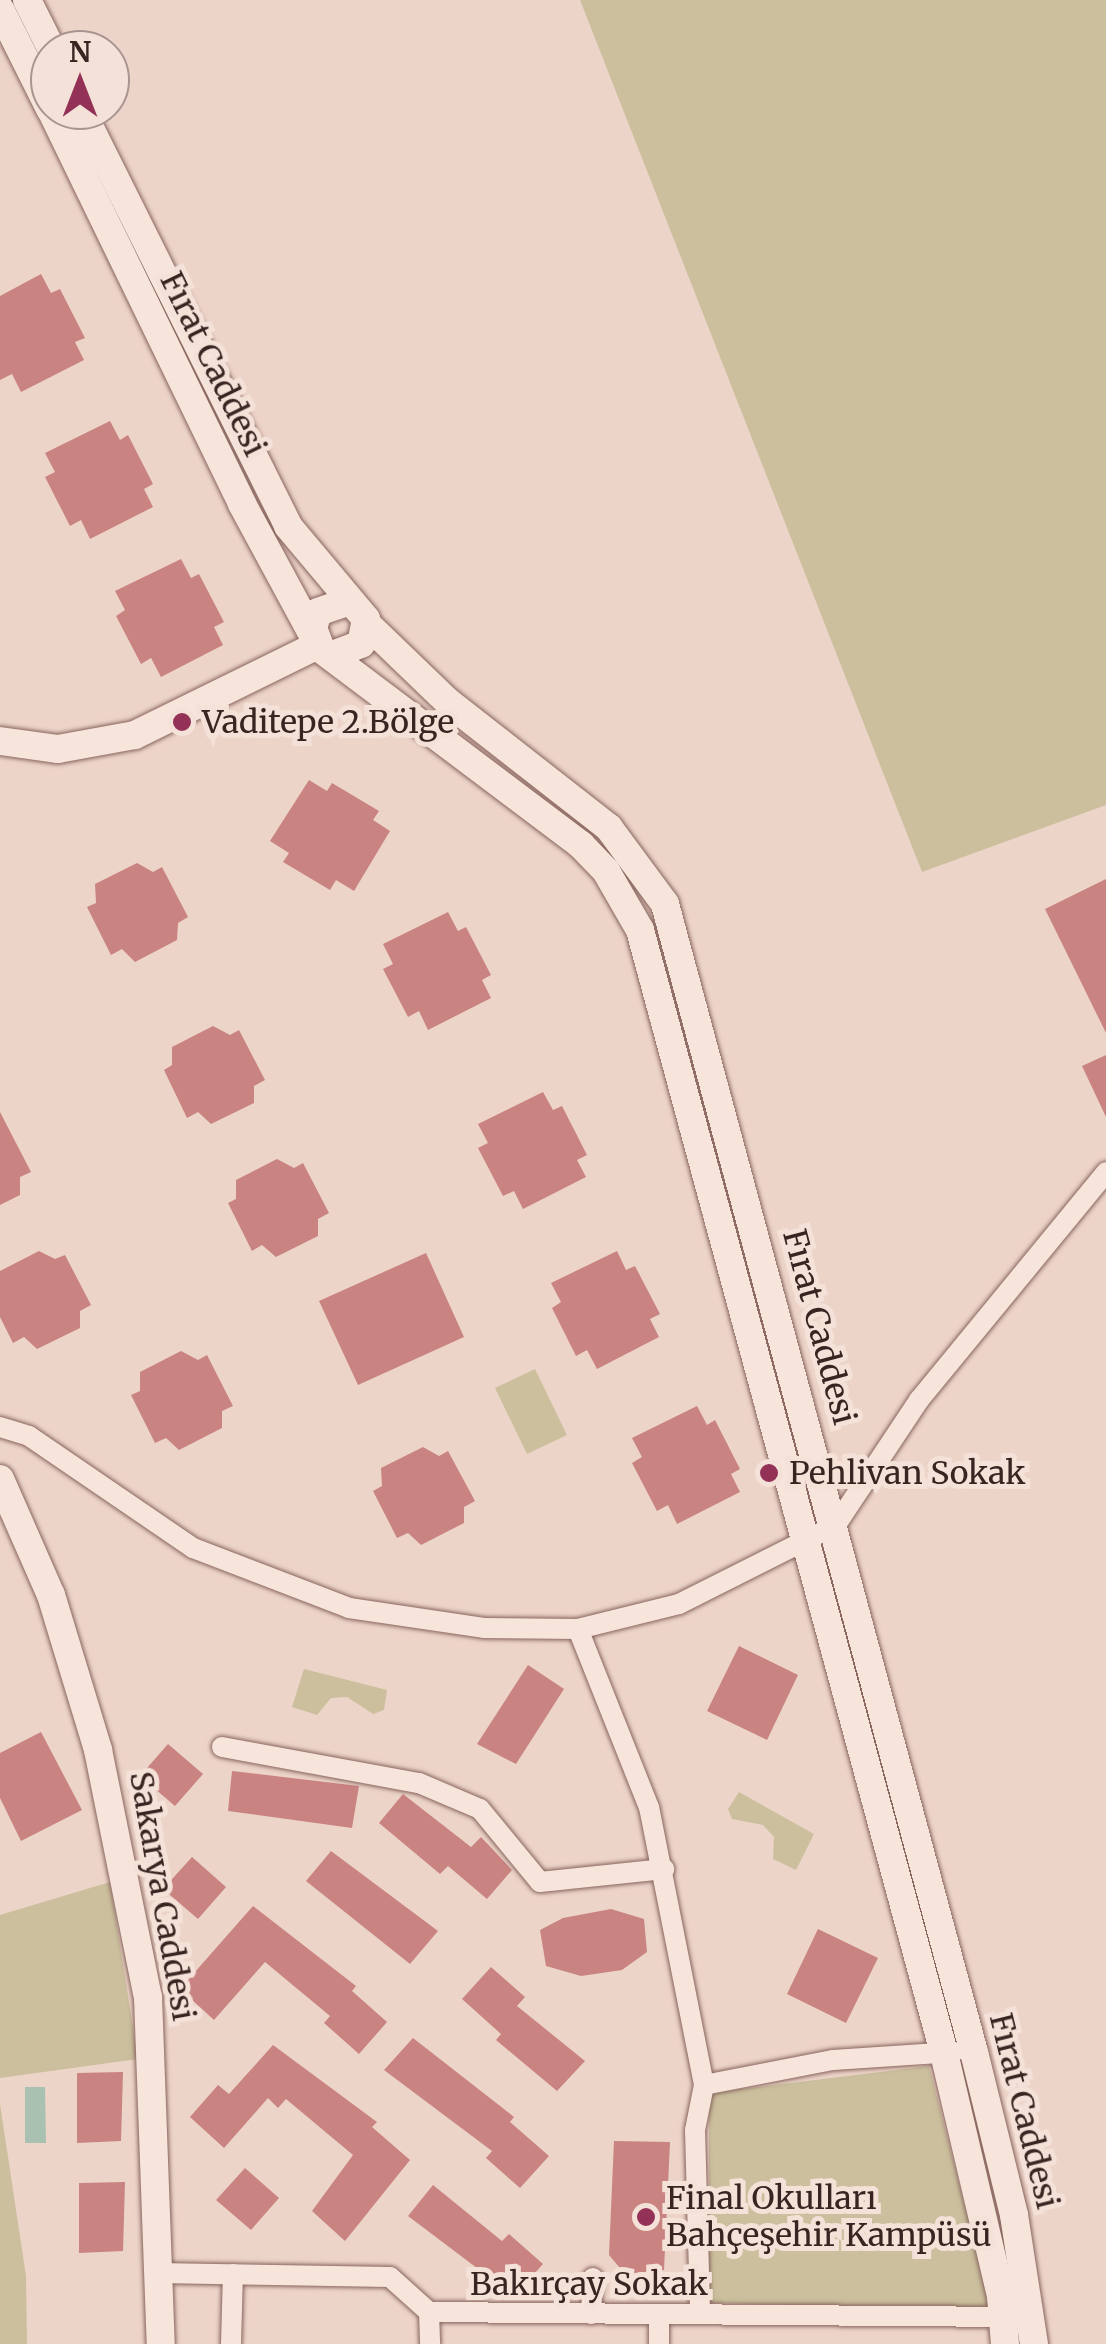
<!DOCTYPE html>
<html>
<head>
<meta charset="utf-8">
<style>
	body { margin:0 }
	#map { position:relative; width:1106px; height:2344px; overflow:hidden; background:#edd4c9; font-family:Merriweather,serif }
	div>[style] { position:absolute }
	.green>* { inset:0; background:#cbbf9d }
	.water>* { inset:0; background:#a9c1b1 }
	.building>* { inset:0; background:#c98381 }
	.roads { filter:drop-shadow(0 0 2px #88655e) drop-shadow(0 0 2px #88655e) }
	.street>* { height:20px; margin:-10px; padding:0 10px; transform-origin:10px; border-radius:10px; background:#f7e5dc }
	.secondary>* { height:28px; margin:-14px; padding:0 14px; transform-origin:14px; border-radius:14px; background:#f7e5dc }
	.dots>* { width:28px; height:28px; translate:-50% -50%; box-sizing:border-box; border:5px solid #f4e1d8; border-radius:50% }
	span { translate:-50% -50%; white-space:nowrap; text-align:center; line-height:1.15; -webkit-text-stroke:10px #f4e1d8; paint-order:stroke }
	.street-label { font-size:32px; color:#392421 }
	.poi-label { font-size:32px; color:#392421 }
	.left { translate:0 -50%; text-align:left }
	.north { position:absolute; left:30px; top:30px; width:100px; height:100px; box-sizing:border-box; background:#f4e1d8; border:2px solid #a9958f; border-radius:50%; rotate:0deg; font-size:28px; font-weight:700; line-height:40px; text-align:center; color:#392421 }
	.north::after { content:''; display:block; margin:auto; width:35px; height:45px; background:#943157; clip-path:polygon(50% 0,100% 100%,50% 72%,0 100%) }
</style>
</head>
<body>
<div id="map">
	<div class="green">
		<div style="clip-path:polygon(580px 0,1106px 0,1106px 805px,922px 872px)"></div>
		<div style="clip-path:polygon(535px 1369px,567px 1435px,527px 1454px,495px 1388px)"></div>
		<div style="clip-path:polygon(304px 1669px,387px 1690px,384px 1710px,373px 1714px,347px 1697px,331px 1698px,317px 1715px,292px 1707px)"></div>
		<div style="clip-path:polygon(739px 1792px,814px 1834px,796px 1870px,773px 1859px,774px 1837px,763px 1825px,732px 1819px,728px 1809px)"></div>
		<div style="clip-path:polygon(110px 1882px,138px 2059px,0 2078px,0 1915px)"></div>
		<div style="clip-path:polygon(929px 2066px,991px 2309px,709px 2303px,709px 2093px)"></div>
		<div style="clip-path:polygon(0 2104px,26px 2276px,27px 2344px,0 2344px)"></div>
	</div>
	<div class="water">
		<div style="clip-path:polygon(25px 2087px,45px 2087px,46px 2143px,25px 2143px)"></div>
	</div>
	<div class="building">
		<div style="clip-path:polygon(41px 274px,51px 293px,60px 289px,85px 338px,75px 342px,84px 360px,21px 392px,12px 374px,0 380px,0 296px)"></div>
		<div style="clip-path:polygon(110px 421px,120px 440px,128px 435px,153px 484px,144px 489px,153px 507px,90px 539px,81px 520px,70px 526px,45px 477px,55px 472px,45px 453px)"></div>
		<div style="clip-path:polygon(181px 559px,191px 578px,199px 574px,224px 622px,214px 627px,223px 645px,161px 677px,151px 658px,141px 664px,116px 616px,125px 610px,115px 591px)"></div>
		<div style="clip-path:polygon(309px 780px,327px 791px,332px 783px,379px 811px,373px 820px,390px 831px,354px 891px,336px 880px,330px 890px,283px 862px,289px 853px,270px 841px)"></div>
		<div style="clip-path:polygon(137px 863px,153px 872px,162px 867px,188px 917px,178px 923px,177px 940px,135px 962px,122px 949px,111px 955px,87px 907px,96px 903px,95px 884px)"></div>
		<div style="clip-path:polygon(1106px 879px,1106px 1033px,1045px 909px)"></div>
		<div style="clip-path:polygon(448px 912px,458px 931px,466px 927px,491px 975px,482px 980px,491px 998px,428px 1030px,419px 1011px,408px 1017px,383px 969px,393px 964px,383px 944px)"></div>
		<div style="clip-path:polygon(213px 1026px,230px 1035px,239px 1030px,265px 1080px,254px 1086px,254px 1103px,211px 1124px,198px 1112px,187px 1118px,164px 1070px,172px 1065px,172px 1047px)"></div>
		<div style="clip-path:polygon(1106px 1055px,1106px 1117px,1082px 1066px)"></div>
		<div style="clip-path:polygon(543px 1092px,553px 1110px,562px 1106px,587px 1155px,577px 1160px,586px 1177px,523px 1209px,514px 1191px,503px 1196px,478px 1148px,488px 1143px,478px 1124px)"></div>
		<div style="clip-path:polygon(0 1112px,31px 1172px,20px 1177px,20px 1195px,0 1205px)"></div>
		<div style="clip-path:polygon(277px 1159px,294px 1168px,303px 1163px,329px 1213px,318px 1219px,318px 1236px,276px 1257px,262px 1245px,252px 1251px,228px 1203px,236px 1199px,236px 1180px)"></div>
		<div style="clip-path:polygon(39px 1251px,55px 1259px,65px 1255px,91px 1305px,80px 1311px,80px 1328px,37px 1349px,24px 1337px,13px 1343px,0 1317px,0 1271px)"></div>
		<div style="clip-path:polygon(617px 1251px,626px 1270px,635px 1266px,660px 1314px,650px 1319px,659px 1337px,597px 1369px,587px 1350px,576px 1356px,552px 1308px,561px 1302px,551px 1283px)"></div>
		<div style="clip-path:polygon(426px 1253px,464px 1337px,358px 1385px,319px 1301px)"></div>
		<div style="clip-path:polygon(181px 1351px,198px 1360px,207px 1355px,233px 1406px,222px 1411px,222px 1428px,179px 1450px,166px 1438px,155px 1443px,131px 1395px,140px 1391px,140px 1372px)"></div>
		<div style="clip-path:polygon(697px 1406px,707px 1425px,715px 1420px,740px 1469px,731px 1474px,740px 1492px,677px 1524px,668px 1505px,657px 1511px,632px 1463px,642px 1457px,632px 1438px)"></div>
		<div style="clip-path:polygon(423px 1447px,439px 1456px,448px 1451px,475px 1501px,464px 1507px,464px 1523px,421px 1545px,408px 1533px,397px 1538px,373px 1491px,382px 1486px,381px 1468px)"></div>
		<div style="clip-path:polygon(739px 1646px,798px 1675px,767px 1740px,707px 1711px)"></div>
		<div style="clip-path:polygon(528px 1665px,564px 1689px,516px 1764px,477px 1744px)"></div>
		<div style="clip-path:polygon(41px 1732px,82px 1810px,21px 1841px,0 1798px,0 1753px)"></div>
		<div style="clip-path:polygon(168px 1744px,203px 1774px,175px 1806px,140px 1776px)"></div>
		<div style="clip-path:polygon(232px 1771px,359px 1786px,352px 1828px,228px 1811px)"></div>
		<div style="clip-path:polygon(403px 1794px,471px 1847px,481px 1837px,512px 1870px,487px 1899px,448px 1866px,440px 1874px,379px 1823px)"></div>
		<div style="clip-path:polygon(331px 1851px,438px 1931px,410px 1964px,306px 1881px)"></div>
		<div style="clip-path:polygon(192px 1857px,226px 1887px,198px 1919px,163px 1889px)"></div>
		<div style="clip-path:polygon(253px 1906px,356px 1986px,352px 1991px,387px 2022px,359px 2054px,324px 2023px,330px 2016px,265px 1962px,214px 2020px,180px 1989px)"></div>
		<div style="clip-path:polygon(611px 1909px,644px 1919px,647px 1952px,622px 1970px,581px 1976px,546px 1966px,540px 1930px,563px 1918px)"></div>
		<div style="clip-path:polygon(818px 1929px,878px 1958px,846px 2023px,787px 1994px)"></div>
		<div style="clip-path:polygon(491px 1967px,525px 1997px,517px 2006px,585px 2061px,557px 2091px,496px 2040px,501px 2034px,462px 1999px)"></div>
		<div style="clip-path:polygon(413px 2038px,514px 2117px,510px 2122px,549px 2156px,520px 2188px,486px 2158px,492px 2151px,384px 2070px)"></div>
		<div style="clip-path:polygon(273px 2045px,377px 2122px,372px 2127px,410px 2160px,345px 2241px,312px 2211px,353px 2155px,286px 2099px,278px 2108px,268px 2098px,224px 2148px,190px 2117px,218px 2085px,229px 2094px)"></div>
		<div style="clip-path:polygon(123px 2072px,121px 2141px,77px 2143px,77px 2073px)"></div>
		<div style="clip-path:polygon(614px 2141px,670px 2142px,664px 2270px,625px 2274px,609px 2255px)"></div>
		<div style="clip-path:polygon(245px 2168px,279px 2198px,251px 2230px,216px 2200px)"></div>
		<div style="clip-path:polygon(125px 2182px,123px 2251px,79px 2253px,79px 2183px)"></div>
		<div style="clip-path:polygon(433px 2185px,502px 2241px,509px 2234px,543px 2264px,514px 2296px,408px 2216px)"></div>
	</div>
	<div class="roads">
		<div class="street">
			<div style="left:0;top:1427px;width:30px;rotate:17deg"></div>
			<div style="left:29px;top:1436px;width:199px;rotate:34.3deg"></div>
			<div style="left:193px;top:1548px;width:167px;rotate:21deg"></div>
			<div style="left:349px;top:1608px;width:136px;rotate:8.4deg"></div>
			<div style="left:484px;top:1628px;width:94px;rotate:0.6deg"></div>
			<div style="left:578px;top:1629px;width:104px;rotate:-13.9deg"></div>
			<div style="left:679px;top:1604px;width:176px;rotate:-26.7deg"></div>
			<div style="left:836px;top:1525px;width:150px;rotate:-56.4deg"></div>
			<div style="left:919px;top:1400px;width:295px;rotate:-50.6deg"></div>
			<div style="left:578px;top:1629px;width:192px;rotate:68.3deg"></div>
			<div style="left:649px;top:1807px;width:283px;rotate:78.8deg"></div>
			<div style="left:704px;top:2085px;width:46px;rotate:101.3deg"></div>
			<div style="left:695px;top:2130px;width:184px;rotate:88.4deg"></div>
			<div style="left:222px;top:1747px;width:200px;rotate:10.4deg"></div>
			<div style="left:419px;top:1783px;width:66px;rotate:23.1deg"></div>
			<div style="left:480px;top:1809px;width:94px;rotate:50.6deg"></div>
			<div style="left:540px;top:1882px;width:125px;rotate:-6deg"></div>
			<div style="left:704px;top:2085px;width:131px;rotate:-11deg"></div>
			<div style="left:833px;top:2060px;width:121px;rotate:-3.8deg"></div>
			<div style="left:157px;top:2273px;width:233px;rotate:1deg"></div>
			<div style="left:390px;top:2277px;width:52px;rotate:41.9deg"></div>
			<div style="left:429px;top:2312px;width:588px;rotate:0.49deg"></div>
			<div style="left:429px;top:2312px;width:32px;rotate:88deg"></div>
			<div style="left:591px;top:2314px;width:36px;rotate:-87deg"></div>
			<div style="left:231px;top:2344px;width:70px;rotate:-88.4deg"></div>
			<div style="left:659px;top:2344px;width:30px;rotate:-90deg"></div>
		</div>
		<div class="secondary">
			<div style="left:27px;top:0;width:56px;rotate:63.4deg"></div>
			<div style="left:0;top:9px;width:112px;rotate:63.4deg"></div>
			<div style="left:51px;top:110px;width:438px;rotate:64.1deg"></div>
			<div style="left:242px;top:504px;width:153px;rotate:61.6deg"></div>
			<div style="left:81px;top:110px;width:465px;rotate:63.5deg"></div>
			<div style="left:288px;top:526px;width:121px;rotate:50deg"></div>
			<div style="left:366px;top:619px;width:25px;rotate:101deg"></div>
			<div style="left:361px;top:644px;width:30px;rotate:159deg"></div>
			<div style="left:350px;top:601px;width:34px;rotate:161deg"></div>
			<div style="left:318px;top:612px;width:17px;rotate:107deg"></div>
			<div style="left:313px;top:628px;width:22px;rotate:69deg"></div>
			<div style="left:321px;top:649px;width:326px;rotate:37deg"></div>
			<div style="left:581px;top:845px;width:36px;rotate:46deg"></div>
			<div style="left:606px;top:871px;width:68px;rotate:60deg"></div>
			<div style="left:640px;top:930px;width:1163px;rotate:74.85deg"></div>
			<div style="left:944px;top:2053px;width:250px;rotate:76.8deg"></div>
			<div style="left:1001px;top:2296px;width:48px;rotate:85.2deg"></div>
			<div style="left:368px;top:625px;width:111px;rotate:43.9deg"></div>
			<div style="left:448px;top:702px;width:204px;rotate:38deg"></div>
			<div style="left:609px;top:828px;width:94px;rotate:53.6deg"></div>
			<div style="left:665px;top:904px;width:1189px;rotate:74.94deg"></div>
			<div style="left:974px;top:2052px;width:168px;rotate:76.2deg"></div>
			<div style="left:1014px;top:2215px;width:131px;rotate:81.2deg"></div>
			<div style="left:0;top:741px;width:59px;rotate:7.9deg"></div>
			<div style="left:58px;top:749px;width:78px;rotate:-10.3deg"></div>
			<div style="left:135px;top:735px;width:204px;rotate:-26.2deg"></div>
			<div style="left:0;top:1479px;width:127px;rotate:66.3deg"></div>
			<div style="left:51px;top:1595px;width:162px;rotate:73.1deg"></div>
			<div style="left:98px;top:1750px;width:252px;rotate:78.6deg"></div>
			<div style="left:148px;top:1997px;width:347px;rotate:87.9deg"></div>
		</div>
	</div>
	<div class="dots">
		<div style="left:182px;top:722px;background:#943157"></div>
		<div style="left:769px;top:1473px;background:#943157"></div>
		<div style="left:646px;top:2217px;background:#943157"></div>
	</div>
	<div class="street-label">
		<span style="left:213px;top:364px;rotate:64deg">Fırat Caddesi</span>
		<span style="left:819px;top:1327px;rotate:75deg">Fırat Caddesi</span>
		<span style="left:162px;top:1896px;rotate:80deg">Sakarya Caddesi</span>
		<span style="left:1024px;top:2111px;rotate:76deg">Fırat Caddesi</span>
		<span style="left:589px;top:2284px">Bakırçay Sokak</span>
	</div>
	<div class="poi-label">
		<span class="left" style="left:202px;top:722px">Vaditepe 2.Bölge</span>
		<span class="left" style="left:789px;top:1473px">Pehlivan Sokak</span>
		<span class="left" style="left:666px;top:2217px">Final Okulları<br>Bahçeşehir Kampüsü</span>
	</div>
	<div class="north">N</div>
</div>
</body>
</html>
